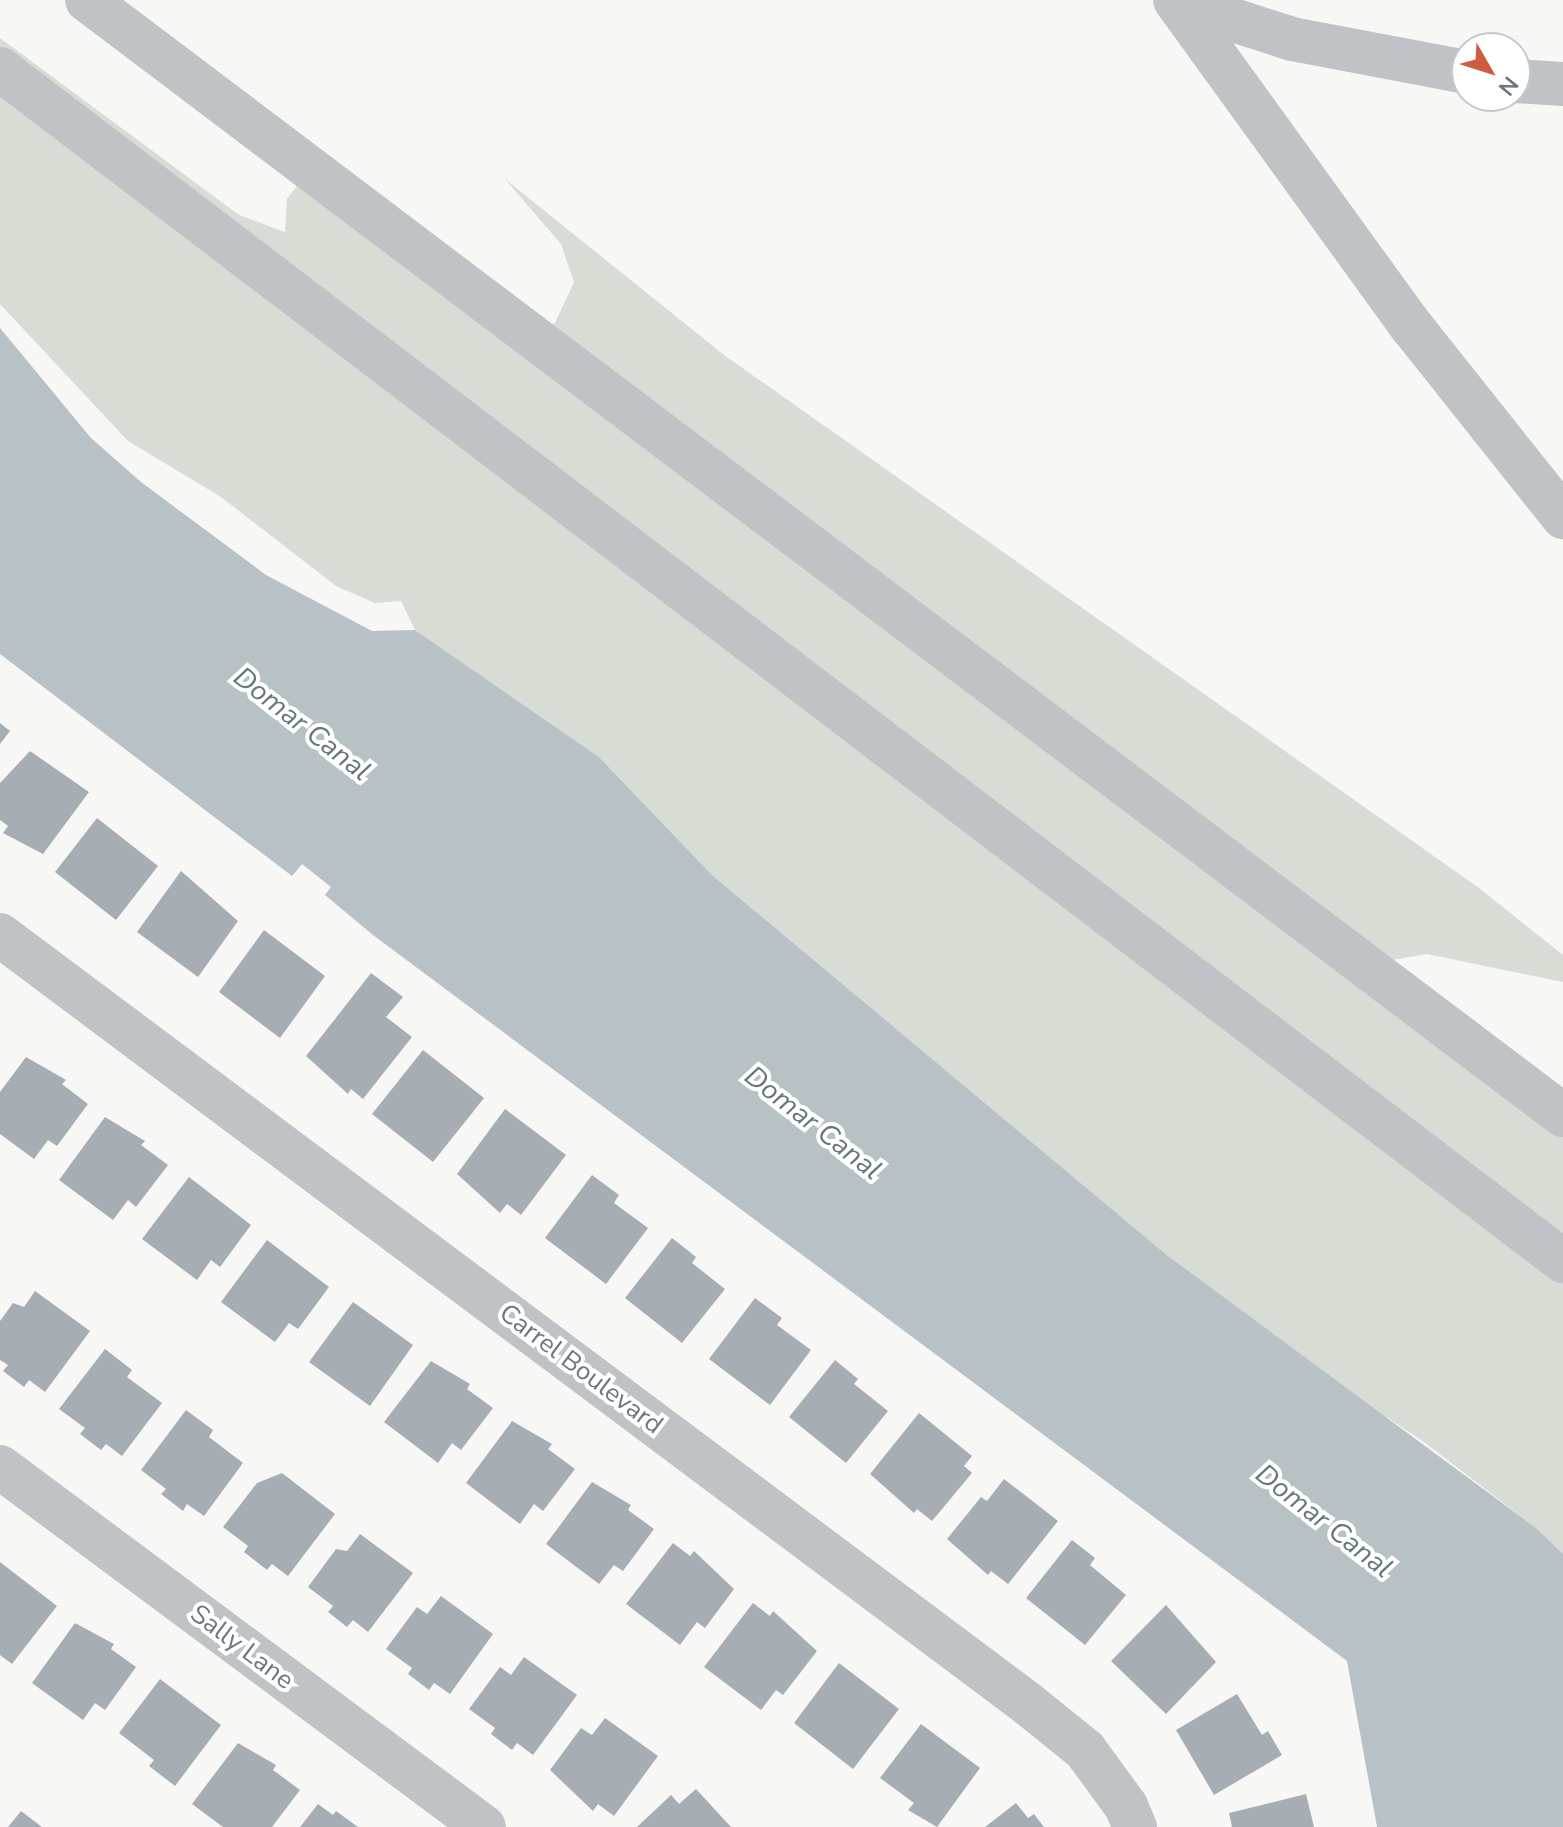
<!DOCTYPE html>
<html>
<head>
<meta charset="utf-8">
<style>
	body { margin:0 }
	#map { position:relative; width:1563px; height:1827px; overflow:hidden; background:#f7f7f5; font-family:"Nunito Sans",sans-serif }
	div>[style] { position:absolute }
	.green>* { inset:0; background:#d7dcd5 }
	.water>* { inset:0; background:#b8c2c6 }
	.building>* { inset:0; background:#a7aeb3 }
	.minor>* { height:44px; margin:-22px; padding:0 22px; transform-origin:22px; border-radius:22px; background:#bfc3c6 }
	span { translate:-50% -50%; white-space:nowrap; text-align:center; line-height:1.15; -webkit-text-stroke:8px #fff; paint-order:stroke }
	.street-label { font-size:26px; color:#6a7882 }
	.water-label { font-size:28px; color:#66787e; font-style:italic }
	.north { position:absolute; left:1451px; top:32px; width:80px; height:80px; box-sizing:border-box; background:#fff; border:2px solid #c3c9cd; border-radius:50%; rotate:129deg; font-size:22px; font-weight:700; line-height:32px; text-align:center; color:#6a7882 }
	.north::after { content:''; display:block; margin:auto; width:28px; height:36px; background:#ce5d3f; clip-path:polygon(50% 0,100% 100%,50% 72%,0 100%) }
</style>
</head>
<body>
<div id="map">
	<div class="green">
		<div style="clip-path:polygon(0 38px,239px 215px,285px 232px,287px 199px,297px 186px,538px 330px,555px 323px,574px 282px,561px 244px,505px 179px,724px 355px,1479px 888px,1563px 955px,1563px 982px,1427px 954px,1350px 967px,1563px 1128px,1563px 1554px,1536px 1528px,1424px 1442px,1322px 1374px,1168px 1256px,712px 875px,599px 757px,415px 630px,401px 601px,375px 603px,336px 586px,221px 497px,128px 441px,0 304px)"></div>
	</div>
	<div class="water">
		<div style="clip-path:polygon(0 328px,91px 438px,141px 482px,266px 575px,372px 631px,415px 630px,599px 757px,712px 875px,1168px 1256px,1536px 1528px,1563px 1554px,1563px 1827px,1377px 1827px,1347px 1661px,373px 935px,325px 895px,331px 887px,302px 864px,292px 876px,0 654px)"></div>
	</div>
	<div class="building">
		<div style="clip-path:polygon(0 723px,10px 731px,0 744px)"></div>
		<div style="clip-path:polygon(30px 751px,89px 792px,43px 854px,3px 833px,8px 826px,0 820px,0 783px)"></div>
		<div style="clip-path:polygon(97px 818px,158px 866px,116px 920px,55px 872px)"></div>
		<div style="clip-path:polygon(181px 871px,238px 921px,198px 977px,137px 932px)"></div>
		<div style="clip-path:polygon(264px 930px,325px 976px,280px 1038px,219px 992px)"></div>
		<div style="clip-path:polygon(371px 973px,403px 997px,386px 1017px,412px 1037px,363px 1099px,351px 1089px,348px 1094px,306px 1056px)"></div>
		<div style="clip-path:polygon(423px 1050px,484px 1098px,433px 1162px,372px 1114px)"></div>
		<div style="clip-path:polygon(26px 1057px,66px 1080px,62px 1084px,88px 1104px,57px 1146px,48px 1140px,34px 1159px,0 1134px,0 1092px)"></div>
		<div style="clip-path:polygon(505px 1109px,566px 1155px,521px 1215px,507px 1204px,500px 1213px,457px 1174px)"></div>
		<div style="clip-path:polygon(105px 1117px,145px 1141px,141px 1145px,168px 1165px,136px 1207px,128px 1200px,113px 1220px,59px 1180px)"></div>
		<div style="clip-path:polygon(592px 1175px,619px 1195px,614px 1203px,648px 1228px,606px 1284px,545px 1238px)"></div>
		<div style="clip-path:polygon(189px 1177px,251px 1225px,220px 1267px,211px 1260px,197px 1280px,142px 1239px)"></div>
		<div style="clip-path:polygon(672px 1238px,696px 1257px,692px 1263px,725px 1289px,682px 1343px,625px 1298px)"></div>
		<div style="clip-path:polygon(267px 1240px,329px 1287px,298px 1329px,289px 1323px,275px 1342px,221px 1302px)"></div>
		<div style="clip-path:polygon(35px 1291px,90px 1331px,45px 1392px,29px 1380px,24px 1387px,3px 1371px,8px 1365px,0 1360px,0 1321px,13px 1303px,24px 1307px)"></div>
		<div style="clip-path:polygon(755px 1298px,782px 1318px,777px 1325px,811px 1350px,770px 1405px,709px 1359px)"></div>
		<div style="clip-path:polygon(353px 1302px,413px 1345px,370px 1406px,309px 1362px)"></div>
		<div style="clip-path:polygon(105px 1349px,132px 1370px,127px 1377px,162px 1403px,122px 1456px,106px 1444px,101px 1450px,80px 1434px,85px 1428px,59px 1409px)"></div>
		<div style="clip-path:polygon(835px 1360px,858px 1379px,854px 1384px,888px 1411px,846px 1463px,789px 1417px)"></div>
		<div style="clip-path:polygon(431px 1361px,470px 1384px,467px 1389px,493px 1408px,461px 1450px,452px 1443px,438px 1463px,384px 1422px)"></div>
		<div style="clip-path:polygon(186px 1410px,213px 1430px,209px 1437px,243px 1463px,204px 1516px,187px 1504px,183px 1511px,161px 1494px,166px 1489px,141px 1470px)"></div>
		<div style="clip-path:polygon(919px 1413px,972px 1456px,964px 1466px,972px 1473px,932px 1521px,917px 1509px,914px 1513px,870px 1474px)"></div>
		<div style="clip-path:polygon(512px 1421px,552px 1444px,548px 1449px,575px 1469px,543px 1511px,534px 1504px,520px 1524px,466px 1483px)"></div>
		<div style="clip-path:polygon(282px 1473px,335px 1514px,288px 1576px,272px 1564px,267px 1570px,244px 1552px,248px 1546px,223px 1527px,257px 1483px)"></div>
		<div style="clip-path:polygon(1004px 1479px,1058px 1521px,1008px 1584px,991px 1571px,988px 1575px,947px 1539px,981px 1497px,987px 1501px)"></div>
		<div style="clip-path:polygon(592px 1482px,631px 1505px,628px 1510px,654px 1529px,623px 1571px,614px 1565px,599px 1584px,546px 1544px)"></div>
		<div style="clip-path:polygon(360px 1534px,413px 1573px,368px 1632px,353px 1620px,347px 1627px,328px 1612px,333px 1606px,308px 1587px,336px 1549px,347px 1551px)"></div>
		<div style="clip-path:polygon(1072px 1540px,1095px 1558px,1090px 1565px,1126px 1595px,1085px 1645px,1026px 1598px)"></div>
		<div style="clip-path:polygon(673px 1543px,690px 1556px,694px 1551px,734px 1589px,705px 1628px,697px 1622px,680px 1645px,626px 1604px)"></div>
		<div style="clip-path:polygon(0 1562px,57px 1606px,12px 1664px,0 1655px)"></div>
		<div style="clip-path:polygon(441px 1596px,493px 1634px,450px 1694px,434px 1683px,429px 1690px,408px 1674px,412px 1668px,386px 1649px,417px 1607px,427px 1614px)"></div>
		<div style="clip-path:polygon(753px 1603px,770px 1616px,773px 1611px,817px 1651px,783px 1695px,776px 1690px,761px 1710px,704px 1667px)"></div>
		<div style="clip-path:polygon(1166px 1605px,1216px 1662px,1166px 1714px,1111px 1661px)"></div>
		<div style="clip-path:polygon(75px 1623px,114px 1644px,111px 1649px,136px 1667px,105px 1710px,95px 1703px,83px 1720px,32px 1683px)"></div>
		<div style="clip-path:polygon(524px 1657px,577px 1695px,533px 1755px,517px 1743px,512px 1750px,491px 1734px,495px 1728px,469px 1709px,500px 1667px,511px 1675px)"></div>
		<div style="clip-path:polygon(839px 1663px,899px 1709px,853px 1769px,794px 1723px)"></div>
		<div style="clip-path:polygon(160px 1679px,221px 1725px,175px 1786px,149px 1766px,154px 1760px,119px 1733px)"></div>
		<div style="clip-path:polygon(1237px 1694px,1262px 1735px,1268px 1731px,1282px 1755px,1214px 1795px,1176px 1730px)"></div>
		<div style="clip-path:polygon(605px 1718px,658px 1756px,614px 1816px,598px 1804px,593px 1811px,550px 1770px,581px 1728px,592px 1735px)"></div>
		<div style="clip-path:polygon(921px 1724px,980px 1768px,937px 1827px,908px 1810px,914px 1803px,880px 1778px)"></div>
		<div style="clip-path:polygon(238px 1743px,276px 1765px,273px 1770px,300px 1790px,272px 1827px,223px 1827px,192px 1804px)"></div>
		<div style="clip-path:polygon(696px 1789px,731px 1827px,637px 1827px,671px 1795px,679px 1804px)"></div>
		<div style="clip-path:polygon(1306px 1794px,1314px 1827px,1232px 1827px,1229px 1813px)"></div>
		<div style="clip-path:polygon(1016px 1803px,1028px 1818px,1034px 1814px,1044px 1827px,985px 1827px)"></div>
		<div style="clip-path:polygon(318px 1804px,333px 1815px,336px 1811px,358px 1827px,300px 1827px)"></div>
		<div style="clip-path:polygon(21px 1811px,42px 1827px,8px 1827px)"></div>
	</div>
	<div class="minor">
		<div style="left:87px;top:0;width:1850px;rotate:37.07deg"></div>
		<div style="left:1175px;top:0;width:404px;rotate:54.1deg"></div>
		<div style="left:1412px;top:327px;width:243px;rotate:51.5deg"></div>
		<div style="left:1177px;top:2px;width:121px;rotate:17.8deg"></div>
		<div style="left:1292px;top:39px;width:178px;rotate:10.7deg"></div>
		<div style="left:0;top:69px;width:1966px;rotate:37.33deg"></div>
		<div style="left:1515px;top:81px;width:48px;rotate:3.6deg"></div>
		<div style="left:0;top:935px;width:1282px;rotate:36.79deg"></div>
		<div style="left:1027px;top:1703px;width:75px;rotate:39deg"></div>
		<div style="left:1085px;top:1750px;width:69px;rotate:53.8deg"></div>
		<div style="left:1126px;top:1806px;width:23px;rotate:67deg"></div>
		<div style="left:0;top:1467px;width:603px;rotate:36.64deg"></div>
	</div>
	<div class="street-label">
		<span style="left:581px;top:1369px;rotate:37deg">Carrel Boulevard</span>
		<span style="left:242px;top:1647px;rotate:37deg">Sally Lane</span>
	</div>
	<div class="water-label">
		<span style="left:302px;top:724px;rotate:38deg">Domar Canal</span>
		<span style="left:813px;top:1123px;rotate:38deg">Domar Canal</span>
		<span style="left:1324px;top:1521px;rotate:38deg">Domar Canal</span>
	</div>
	<div class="north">N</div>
</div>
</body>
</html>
